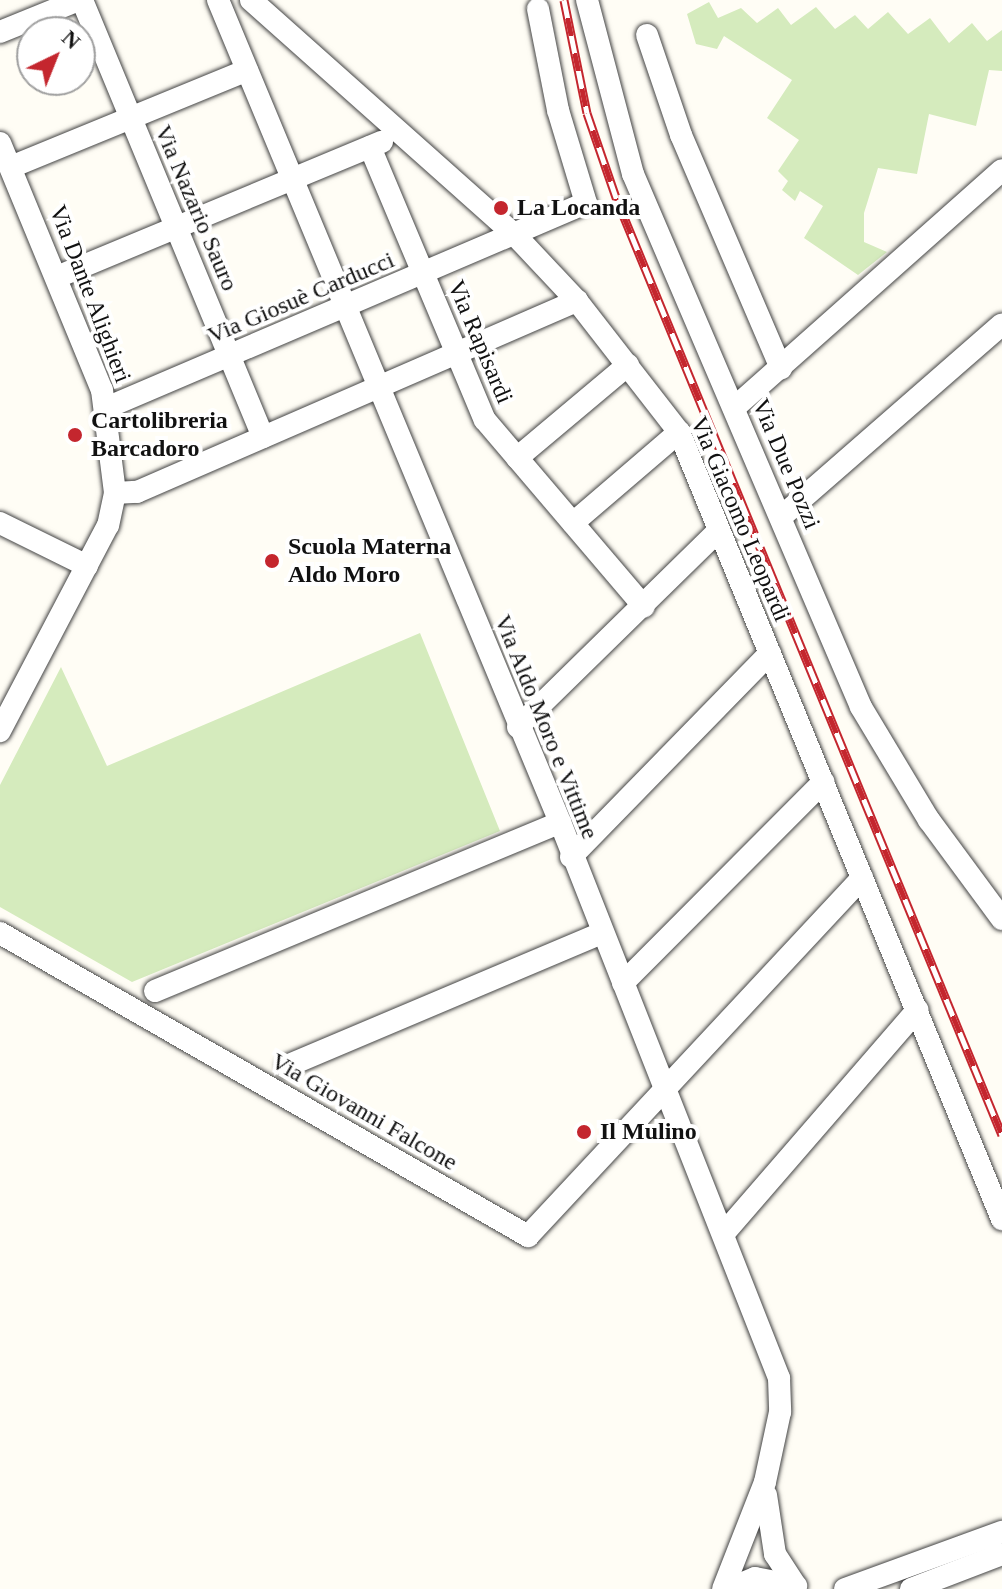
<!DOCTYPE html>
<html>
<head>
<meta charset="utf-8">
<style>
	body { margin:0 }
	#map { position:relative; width:1002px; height:1589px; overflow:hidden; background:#fffdf5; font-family:Georgia,serif }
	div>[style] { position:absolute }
	.green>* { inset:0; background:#d5ebbd }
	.roads { filter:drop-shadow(0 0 2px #444) drop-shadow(0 0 2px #444) }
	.minor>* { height:22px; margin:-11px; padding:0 11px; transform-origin:11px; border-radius:11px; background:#fff }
	.rail>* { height:9px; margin-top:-4.5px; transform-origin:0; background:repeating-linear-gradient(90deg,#fff 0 18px,#c4262e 0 36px); box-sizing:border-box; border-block:2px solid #c4262e }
	.dots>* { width:22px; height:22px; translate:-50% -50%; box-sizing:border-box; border:4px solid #fff; border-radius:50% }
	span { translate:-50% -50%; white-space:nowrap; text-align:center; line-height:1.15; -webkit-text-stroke:8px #fff; paint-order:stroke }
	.street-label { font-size:24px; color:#111 }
	.poi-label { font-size:24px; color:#111; font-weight:700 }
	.left { translate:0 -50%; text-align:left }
	.north { position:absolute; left:16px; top:16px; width:80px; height:80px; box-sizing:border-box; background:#fff; border:2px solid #a0a0a0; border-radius:50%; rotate:43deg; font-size:22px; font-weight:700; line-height:32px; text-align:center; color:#111 }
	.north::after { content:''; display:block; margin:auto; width:28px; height:36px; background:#c4262e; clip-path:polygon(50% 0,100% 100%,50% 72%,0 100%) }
</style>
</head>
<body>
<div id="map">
	<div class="green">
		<div style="clip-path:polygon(709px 2px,718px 18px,741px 8px,757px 23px,778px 8px,791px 25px,816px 7px,835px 29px,855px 15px,868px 29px,888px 12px,908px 34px,930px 18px,949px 43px,972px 23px,987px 41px,1002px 30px,1002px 71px,989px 70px,976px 126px,929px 114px,917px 174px,878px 168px,864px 213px,864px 242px,887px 252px,858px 275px,804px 238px,823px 206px,800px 191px,795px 201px,782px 190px,788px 181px,778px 171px,799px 140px,767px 118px,792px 80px,724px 36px,717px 49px,696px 44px,687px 14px)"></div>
		<div style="clip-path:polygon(420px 633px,500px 831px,132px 982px,0 907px,0 785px,61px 667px,107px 766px)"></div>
	</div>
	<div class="roads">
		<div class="minor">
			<div style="left:82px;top:0;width:473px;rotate:67.5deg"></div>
			<div style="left:218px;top:0;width:890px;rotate:67.41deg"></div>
			<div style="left:560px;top:822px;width:598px;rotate:68.5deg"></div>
			<div style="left:779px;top:1378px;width:34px;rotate:88deg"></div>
			<div style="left:780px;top:1412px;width:72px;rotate:102.1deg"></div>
			<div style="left:765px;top:1482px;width:115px;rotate:111.4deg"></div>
			<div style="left:251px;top:0;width:353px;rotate:41.7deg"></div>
			<div style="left:515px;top:235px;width:91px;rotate:46.8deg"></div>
			<div style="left:577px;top:301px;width:166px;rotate:52.1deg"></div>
			<div style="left:679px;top:432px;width:851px;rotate:67.69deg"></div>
			<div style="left:587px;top:0;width:180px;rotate:75.2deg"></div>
			<div style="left:633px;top:174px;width:580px;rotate:66.84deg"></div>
			<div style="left:861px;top:707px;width:132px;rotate:59deg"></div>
			<div style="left:929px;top:820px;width:123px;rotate:53.6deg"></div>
			<div style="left:0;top:32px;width:85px;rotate:-22.1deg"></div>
			<div style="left:647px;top:35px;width:106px;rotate:71.2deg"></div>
			<div style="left:681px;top:135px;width:254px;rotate:66.8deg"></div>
			<div style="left:0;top:143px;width:267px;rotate:67.6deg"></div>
			<div style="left:102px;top:390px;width:104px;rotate:82.8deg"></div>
			<div style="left:115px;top:493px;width:33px;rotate:102deg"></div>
			<div style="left:108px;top:525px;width:233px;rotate:117.7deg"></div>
			<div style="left:370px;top:147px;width:296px;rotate:67.2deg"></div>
			<div style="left:485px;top:420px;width:245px;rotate:49.6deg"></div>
			<div style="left:11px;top:167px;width:255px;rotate:-22.3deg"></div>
			<div style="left:57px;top:277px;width:352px;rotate:-22.6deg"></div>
			<div style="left:106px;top:408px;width:522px;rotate:-23.13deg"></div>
			<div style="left:586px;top:203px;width:97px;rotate:-106.8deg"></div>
			<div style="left:558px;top:110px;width:103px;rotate:-101.2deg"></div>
			<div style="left:734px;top:408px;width:358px;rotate:-41.6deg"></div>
			<div style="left:517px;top:458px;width:145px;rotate:-40deg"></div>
			<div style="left:115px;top:493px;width:22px;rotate:-3deg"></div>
			<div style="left:137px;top:492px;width:480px;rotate:-23.5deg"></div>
			<div style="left:781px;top:517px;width:293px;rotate:-41.1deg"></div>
			<div style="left:0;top:523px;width:97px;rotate:26.3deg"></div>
			<div style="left:573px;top:523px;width:140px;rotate:-40.6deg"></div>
			<div style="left:518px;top:727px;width:281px;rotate:-44.4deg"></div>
			<div style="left:571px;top:857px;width:285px;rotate:-45.7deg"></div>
			<div style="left:0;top:933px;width:609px;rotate:29.85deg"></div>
			<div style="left:528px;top:1236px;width:490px;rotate:-47deg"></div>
			<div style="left:623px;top:983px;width:284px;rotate:-45.1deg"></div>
			<div style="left:155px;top:991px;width:439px;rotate:-22.6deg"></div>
			<div style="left:287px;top:1066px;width:342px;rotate:-22.9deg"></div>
			<div style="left:725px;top:1232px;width:294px;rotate:-49.1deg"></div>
			<div style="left:766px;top:1495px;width:60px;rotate:81.3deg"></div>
			<div style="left:775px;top:1554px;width:37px;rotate:57deg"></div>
			<div style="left:729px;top:1589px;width:28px;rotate:-23deg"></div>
			<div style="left:755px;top:1578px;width:42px;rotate:11deg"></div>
			<div style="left:845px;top:1589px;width:167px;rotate:-20deg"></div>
			<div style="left:911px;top:1589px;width:97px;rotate:-21deg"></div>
		</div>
	</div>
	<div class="rail">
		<div style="left:564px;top:0;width:115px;rotate:78.5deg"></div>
		<div style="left:587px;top:113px;width:92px;rotate:71deg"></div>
		<div style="left:617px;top:200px;width:1011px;rotate:67.62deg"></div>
	</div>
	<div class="dots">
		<div style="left:501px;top:208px;background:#c4262e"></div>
		<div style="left:75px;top:435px;background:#c4262e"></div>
		<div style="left:272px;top:561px;background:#c4262e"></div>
		<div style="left:584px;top:1132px;background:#c4262e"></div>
	</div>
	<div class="street-label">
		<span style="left:196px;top:208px;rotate:67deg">Via Nazario Sauro</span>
		<span style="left:90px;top:294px;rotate:69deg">Via Dante Alighieri</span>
		<span style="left:301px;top:298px;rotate:-23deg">Via Giosuè Carducci</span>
		<span style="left:480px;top:342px;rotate:67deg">Via Rapisardi</span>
		<span style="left:786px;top:464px;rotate:67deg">Via Due Pozzi</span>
		<span style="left:740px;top:519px;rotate:67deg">Via Giacomo Leopardi</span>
		<span style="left:546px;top:727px;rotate:68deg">Via Aldo Moro e Vittime</span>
		<span style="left:364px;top:1112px;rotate:30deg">Via Giovanni Falcone</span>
	</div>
	<div class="poi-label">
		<span class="left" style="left:517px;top:208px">La Locanda</span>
		<span class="left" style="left:91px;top:435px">Cartolibreria<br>Barcadoro</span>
		<span class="left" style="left:288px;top:561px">Scuola Materna<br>Aldo Moro</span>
		<span class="left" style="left:600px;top:1132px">Il Mulino</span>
	</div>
	<div class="north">N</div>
</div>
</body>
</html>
